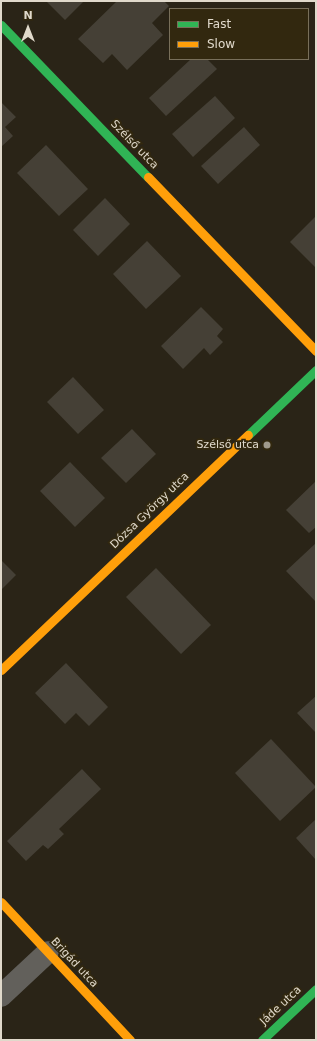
<!DOCTYPE html>
<html>
<head>
<meta charset="utf-8">
<style>
	body { margin:0 }
	#map { position:relative; width:317px; height:1041px; overflow:hidden; background:#2a2417; font-family:"DejaVu Sans",sans-serif }
	div>[style] { position:absolute }
	.building>* { inset:0; background:#454036 }
	.street>* { height:22px; margin:-11px; padding:0 11px; transform-origin:11px; border-radius:11px; background:#62605b }
	.fast>* { height:9px; margin:-4.5px; padding:0 4.5px; transform-origin:4.5px; border-radius:4.5px; background:#30b455 }
	.slow>* { height:9px; margin:-4.5px; padding:0 4.5px; transform-origin:4.5px; border-radius:4.5px; background:#ff9f0a }
	.dots>* { width:11px; height:11px; translate:-50% -50%; box-sizing:border-box; border:2px solid #32280f; border-radius:50% }
	span { translate:-50% -50%; white-space:nowrap; text-align:center; line-height:1.15; -webkit-text-stroke:3.5px #32280f; paint-order:stroke }
	.street-label { font-size:11px; color:#e0d9cb }
	.poi-label { font-size:11px; color:#e0d9cb }
	.right { translate:-100% -50%; text-align:right }
	.frame { position:absolute; inset:0; border:2px solid #e0d9cb; pointer-events:none }
	.legend { position:absolute; left:169px; top:8px; width:140px; height:52px; box-sizing:border-box; background:#32280f; border:1px solid #786f5a; margin:0; padding:5px 7px; list-style:none; font-size:12px; color:#e0d9cb }
	.legend li { display:flex; align-items:center; gap:8px; height:20px }
	.legend b { width:20px; border:1px solid #786f5a }
	.north { position:absolute; left:8px; top:8px; width:40px; height:40px; -webkit-text-stroke:3px #32280f; paint-order:stroke; rotate:0deg; font-size:11px; font-weight:700; line-height:16px; text-align:center; color:#e0d9cb }
	.north::after { content:''; display:block; margin:auto; width:14px; height:18px; background:#e0d9cb; clip-path:polygon(50% 0,100% 100%,50% 72%,0 100%) }
</style>
</head>
<body>
<div id="map">
	<div class="building">
		<div style="clip-path:polygon(46px 1px,84px 1px,65px 20px)"></div>
		<div style="clip-path:polygon(117px 1px,164px 1px,169px 6px,152px 23px,163px 35px,127px 70px,112px 54px,103px 63px,78px 39px)"></div>
		<div style="clip-path:polygon(191px 59px,207px 59px,217px 69px,166px 116px,149px 98px)"></div>
		<div style="clip-path:polygon(215px 96px,235px 118px,193px 157px,172px 134px)"></div>
		<div style="clip-path:polygon(1px 102px,16px 117px,5px 127px,13px 136px,1px 147px)"></div>
		<div style="clip-path:polygon(244px 127px,260px 145px,218px 184px,201px 166px)"></div>
		<div style="clip-path:polygon(46px 145px,88px 189px,59px 216px,17px 173px)"></div>
		<div style="clip-path:polygon(105px 198px,130px 224px,98px 256px,73px 230px)"></div>
		<div style="clip-path:polygon(316px 216px,316px 268px,290px 242px)"></div>
		<div style="clip-path:polygon(147px 241px,181px 276px,146px 309px,113px 274px)"></div>
		<div style="clip-path:polygon(201px 307px,223px 329px,217px 336px,223px 342px,210px 355px,204px 348px,183px 369px,161px 346px)"></div>
		<div style="clip-path:polygon(73px 377px,104px 410px,78px 434px,47px 402px)"></div>
		<div style="clip-path:polygon(132px 429px,156px 454px,126px 483px,101px 458px)"></div>
		<div style="clip-path:polygon(70px 462px,105px 498px,75px 527px,40px 491px)"></div>
		<div style="clip-path:polygon(316px 481px,316px 527px,309px 533px,286px 510px)"></div>
		<div style="clip-path:polygon(316px 543px,316px 602px,286px 571px)"></div>
		<div style="clip-path:polygon(1px 560px,16px 575px,1px 590px)"></div>
		<div style="clip-path:polygon(156px 568px,211px 625px,181px 654px,126px 597px)"></div>
		<div style="clip-path:polygon(66px 663px,108px 707px,89px 726px,76px 713px,65px 724px,35px 693px)"></div>
		<div style="clip-path:polygon(316px 696px,316px 733px,297px 713px)"></div>
		<div style="clip-path:polygon(271px 739px,316px 787px,280px 821px,235px 773px)"></div>
		<div style="clip-path:polygon(82px 769px,101px 789px,59px 829px,64px 834px,48px 849px,43px 845px,26px 861px,7px 841px)"></div>
		<div style="clip-path:polygon(316px 819px,316px 860px,296px 838px)"></div>
	</div>
	<div class="street">
		<div style="left:1px;top:996px;width:64px;rotate:-43.1deg"></div>
	</div>
	<div class="fast">
		<div style="left:1px;top:25px;width:211px;rotate:46deg"></div>
		<div style="left:248px;top:435px;width:94px;rotate:-43.7deg"></div>
		<div style="left:262px;top:1040px;width:74px;rotate:-43.4deg"></div>
	</div>
	<div class="slow">
		<div style="left:148px;top:177px;width:242px;rotate:46deg"></div>
		<div style="left:1px;top:670px;width:341px;rotate:-43.6deg"></div>
		<div style="left:1px;top:902px;width:189px;rotate:46.9deg"></div>
	</div>
	<div class="dots">
		<div style="left:267px;top:445px;background:#a09a8c"></div>
	</div>
	<div class="street-label">
		<span style="left:134px;top:145px;rotate:46deg">Szélső utca</span>
		<span style="left:150px;top:511px;rotate:-44deg">Dózsa György utca</span>
		<span style="left:74px;top:963px;rotate:47deg">Brigád utca</span>
		<span style="left:281px;top:1006px;rotate:-43deg">Jáde utca</span>
	</div>
	<div class="poi-label">
		<span class="right" style="left:259px;top:445px">Szélső utca</span>
	</div>
	<div class="frame"></div>
	<ul class="legend">
	<li><b style="height:5px;background:#30b455"></b>Fast</li>
	<li><b style="height:5px;background:#ff9f0a"></b>Slow</li>
	</ul>
	<div class="north">N</div>
</div>
</body>
</html>
